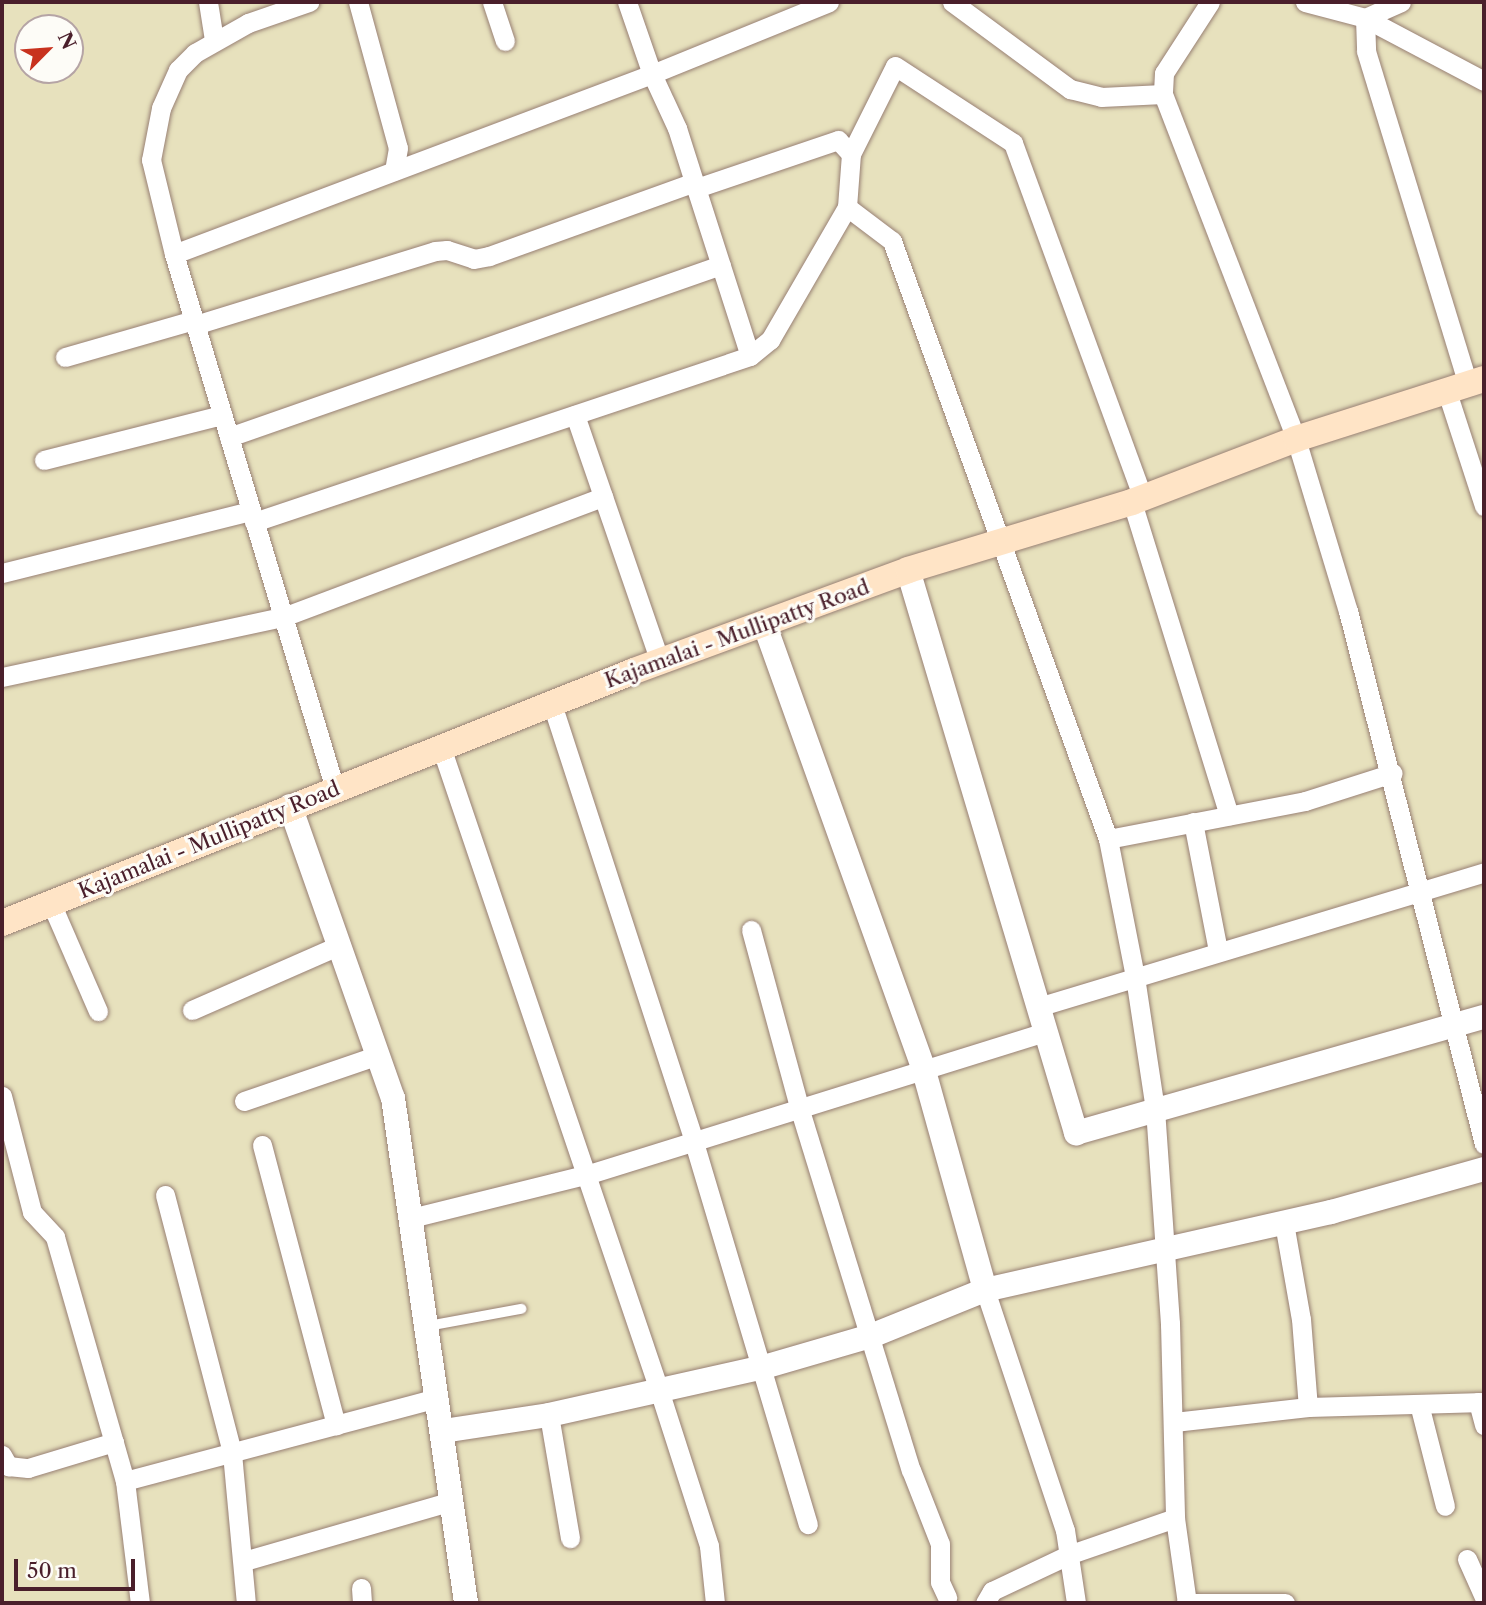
<!DOCTYPE html>
<html>
<head>
<meta charset="utf-8">
<style>
	body { margin:0 }
	#map { position:relative; width:1486px; height:1605px; overflow:hidden; background:#e7e1bd; font-family:"Libre Caslon Text",serif }
	div>[style] { position:absolute }
	.roads { filter:drop-shadow(0 0 2px #988074) drop-shadow(0 0 2px #988074) }
	.service>* { height:10px; margin:-5px; padding:0 5px; transform-origin:5px; border-radius:5px; background:#fff }
	.minor>* { height:19px; margin:-9.5px; padding:0 9.5px; transform-origin:9.5px; border-radius:9.5px; background:#fff }
	.tertiary>* { height:24px; margin:-12px; padding:0 12px; transform-origin:12px; border-radius:12px; background:#fff }
	.secondary>* { height:26px; margin:-13px; padding:0 13px; transform-origin:13px; border-radius:13px; background:#ffe4c6 }
	span { translate:-50% -50%; white-space:nowrap; text-align:center; line-height:1.15; -webkit-text-stroke:6px #fdfcf7; paint-order:stroke }
	.street-label { font-size:21px; color:#4a1f2b }
	.frame { position:absolute; inset:0; border:4px solid #4a1f2b; pointer-events:none }
	.north { position:absolute; left:14px; top:14px; width:70px; height:70px; box-sizing:border-box; background:#fdfcf7; border:2px solid #b5a4a5; border-radius:50%; rotate:65deg; font-size:19px; font-weight:700; line-height:28px; text-align:center; color:#4a1f2b }
	.north::after { content:''; display:block; margin:auto; width:24px; height:32px; background:#c8321e; clip-path:polygon(50% 0,100% 100%,50% 72%,0 100%) }
	.scale { position:absolute; left:14px; top:1559px; width:121px; height:32px; box-sizing:border-box; border:4px solid #4a1f2b; border-top:0; padding-left:9px; font-size:21px; line-height:24px; white-space:nowrap; color:#4a1f2b; -webkit-text-stroke:5px #fdfcf7; paint-order:stroke }
</style>
</head>
<body>
<div id="map">
	<div class="roads">
		<div class="service">
			<div style="left:428px;top:1326px;width:95px;rotate:-10.4deg"></div>
		</div>
		<div class="minor">
			<div style="left:208px;top:2px;width:39px;rotate:81deg"></div>
			<div style="left:358px;top:2px;width:151px;rotate:74.7deg"></div>
			<div style="left:398px;top:148px;width:23px;rotate:100deg"></div>
			<div style="left:492px;top:2px;width:41px;rotate:71.6deg"></div>
			<div style="left:627px;top:2px;width:76px;rotate:70.9deg"></div>
			<div style="left:652px;top:74px;width:191px;rotate:-22.1deg"></div>
			<div style="left:952px;top:2px;width:147px;rotate:36.4deg"></div>
			<div style="left:1070px;top:89px;width:32px;rotate:14deg"></div>
			<div style="left:1101px;top:97px;width:62px;rotate:-2.8deg"></div>
			<div style="left:1210px;top:2px;width:85px;rotate:122.9deg"></div>
			<div style="left:1164px;top:73px;width:21px;rotate:93deg"></div>
			<div style="left:1163px;top:94px;width:370px;rotate:68.9deg"></div>
			<div style="left:1296px;top:439px;width:180px;rotate:73.2deg"></div>
			<div style="left:1348px;top:611px;width:550px;rotate:75.69deg"></div>
			<div style="left:1305px;top:2px;width:62px;rotate:14.9deg"></div>
			<div style="left:1365px;top:18px;width:135px;rotate:27.9deg"></div>
			<div style="left:1401px;top:2px;width:39px;rotate:156deg"></div>
			<div style="left:1365px;top:18px;width:33px;rotate:88deg"></div>
			<div style="left:1366px;top:51px;width:348px;rotate:73deg"></div>
			<div style="left:851px;top:154px;width:98px;rotate:-63.4deg"></div>
			<div style="left:895px;top:66px;width:141px;rotate:33.1deg"></div>
			<div style="left:1013px;top:143px;width:378px;rotate:69.9deg"></div>
			<div style="left:847px;top:207px;width:53px;rotate:-85.7deg"></div>
			<div style="left:851px;top:154px;width:19px;rotate:-133deg"></div>
			<div style="left:838px;top:140px;width:150px;rotate:161.3deg"></div>
			<div style="left:696px;top:188px;width:176px;rotate:72.2deg"></div>
			<div style="left:750px;top:356px;width:26px;rotate:-39deg"></div>
			<div style="left:770px;top:340px;width:154px;rotate:-59.9deg"></div>
			<div style="left:847px;top:207px;width:56px;rotate:37.1deg"></div>
			<div style="left:892px;top:241px;width:636px;rotate:70.14deg"></div>
			<div style="left:1108px;top:839px;width:141px;rotate:78.9deg"></div>
			<div style="left:1135px;top:977px;width:134px;rotate:81.4deg"></div>
			<div style="left:1155px;top:1109px;width:216px;rotate:86deg"></div>
			<div style="left:1170px;top:1324px;width:194px;rotate:88.5deg"></div>
			<div style="left:1175px;top:1518px;width:86px;rotate:82deg"></div>
			<div style="left:174px;top:254px;width:97px;rotate:-103.7deg"></div>
			<div style="left:151px;top:160px;width:53px;rotate:-79.1deg"></div>
			<div style="left:161px;top:108px;width:42px;rotate:-65.9deg"></div>
			<div style="left:178px;top:70px;width:24px;rotate:-45deg"></div>
			<div style="left:195px;top:53px;width:61px;rotate:-29.5deg"></div>
			<div style="left:248px;top:23px;width:65px;rotate:-19deg"></div>
			<div style="left:195px;top:325px;width:251px;rotate:-17.1deg"></div>
			<div style="left:435px;top:251px;width:12px;rotate:-5deg"></div>
			<div style="left:447px;top:250px;width:28px;rotate:18deg"></div>
			<div style="left:474px;top:259px;width:15px;rotate:-11deg"></div>
			<div style="left:489px;top:256px;width:218px;rotate:-19.8deg"></div>
			<div style="left:65px;top:357px;width:134px;rotate:-16deg"></div>
			<div style="left:1447px;top:392px;width:120px;rotate:72deg"></div>
			<div style="left:575px;top:415px;width:261px;rotate:71deg"></div>
			<div style="left:229px;top:437px;width:521px;rotate:-19.27deg"></div>
			<div style="left:44px;top:460px;width:184px;rotate:-14.2deg"></div>
			<div style="left:1132px;top:502px;width:328px;rotate:72.8deg"></div>
			<div style="left:254px;top:522px;width:523px;rotate:-18.5deg"></div>
			<div style="left:2px;top:573px;width:257px;rotate:-14deg"></div>
			<div style="left:2px;top:677px;width:287px;rotate:-12.1deg"></div>
			<div style="left:283px;top:617px;width:342px;rotate:-20.6deg"></div>
			<div style="left:552px;top:704px;width:457px;rotate:72deg"></div>
			<div style="left:693px;top:1139px;width:402px;rotate:73.4deg"></div>
			<div style="left:441px;top:747px;width:679px;rotate:71.27deg"></div>
			<div style="left:659px;top:1390px;width:164px;rotate:72.2deg"></div>
			<div style="left:709px;top:1546px;width:57px;rotate:84deg"></div>
			<div style="left:335px;top:789px;width:559px;rotate:-106.75deg"></div>
			<div style="left:174px;top:254px;width:511px;rotate:-20.63deg"></div>
			<div style="left:652px;top:74px;width:60px;rotate:65.2deg"></div>
			<div style="left:677px;top:128px;width:63px;rotate:72.4deg"></div>
			<div style="left:1193px;top:822px;width:131px;rotate:79deg"></div>
			<div style="left:1108px;top:839px;width:201px;rotate:-10.9deg"></div>
			<div style="left:1305px;top:801px;width:92px;rotate:-17.7deg"></div>
			<div style="left:51px;top:903px;width:118px;rotate:66.5deg"></div>
			<div style="left:751px;top:930px;width:183px;rotate:74.8deg"></div>
			<div style="left:799px;top:1107px;width:380px;rotate:72.9deg"></div>
			<div style="left:911px;top:1470px;width:79px;rotate:68.6deg"></div>
			<div style="left:940px;top:1544px;width:38px;rotate:90deg"></div>
			<div style="left:940px;top:1582px;width:17px;rotate:65deg"></div>
			<div style="left:1038px;top:1007px;width:466px;rotate:-16.8deg"></div>
			<div style="left:192px;top:1010px;width:162px;rotate:-23.7deg"></div>
			<div style="left:2px;top:1096px;width:120px;rotate:75.5deg"></div>
			<div style="left:32px;top:1212px;width:34px;rotate:47deg"></div>
			<div style="left:55px;top:1237px;width:254px;rotate:74deg"></div>
			<div style="left:125px;top:1481px;width:324px;rotate:-14.9deg"></div>
			<div style="left:244px;top:1101px;width:142px;rotate:-18.9deg"></div>
			<div style="left:262px;top:1145px;width:290px;rotate:75.2deg"></div>
			<div style="left:165px;top:1195px;width:267px;rotate:75.4deg"></div>
			<div style="left:232px;top:1453px;width:151px;rotate:84.7deg"></div>
			<div style="left:411px;top:1218px;width:183px;rotate:-13.9deg"></div>
			<div style="left:589px;top:1174px;width:479px;rotate:-17.3deg"></div>
			<div style="left:1284px;top:1223px;width:97px;rotate:80deg"></div>
			<div style="left:1301px;top:1319px;width:88px;rotate:85.5deg"></div>
			<div style="left:985px;top:1290px;width:253px;rotate:71.6deg"></div>
			<div style="left:1065px;top:1530px;width:74px;rotate:81.4deg"></div>
			<div style="left:1478px;top:1402px;width:24px;rotate:75deg"></div>
			<div style="left:1419px;top:1404px;width:105px;rotate:75.7deg"></div>
			<div style="left:549px;top:1415px;width:125px;rotate:80.3deg"></div>
			<div style="left:1174px;top:1422px;width:135px;rotate:-6.4deg"></div>
			<div style="left:1308px;top:1407px;width:176px;rotate:-1.6deg"></div>
			<div style="left:2px;top:1455px;width:13px;rotate:61deg"></div>
			<div style="left:8px;top:1466px;width:20px;rotate:6deg"></div>
			<div style="left:28px;top:1468px;width:90px;rotate:-16.8deg"></div>
			<div style="left:125px;top:1481px;width:123px;rotate:83deg"></div>
			<div style="left:1467px;top:1559px;width:42px;rotate:65.9deg"></div>
			<div style="left:244px;top:1561px;width:216px;rotate:-16.1deg"></div>
			<div style="left:361px;top:1588px;width:15px;rotate:86deg"></div>
			<div style="left:985px;top:1603px;width:14px;rotate:-60deg"></div>
			<div style="left:992px;top:1591px;width:84px;rotate:-25.3deg"></div>
			<div style="left:1068px;top:1555px;width:113px;rotate:-19.1deg"></div>
			<div style="left:1186px;top:1603px;width:99px"></div>
		</div>
		<div class="tertiary">
			<div style="left:908px;top:570px;width:588px;rotate:73.38deg"></div>
			<div style="left:1076px;top:1133px;width:424px;rotate:-15.9deg"></div>
			<div style="left:764px;top:623px;width:476px;rotate:70.3deg"></div>
			<div style="left:924px;top:1071px;width:227px;rotate:74.4deg"></div>
			<div style="left:290px;top:806px;width:310px;rotate:70.6deg"></div>
			<div style="left:393px;top:1098px;width:510px;rotate:81.77deg"></div>
			<div style="left:443px;top:1431px;width:107px;rotate:-8.6deg"></div>
			<div style="left:549px;top:1415px;width:220px;rotate:-12.6deg"></div>
			<div style="left:764px;top:1367px;width:111px;rotate:-16.2deg"></div>
			<div style="left:871px;top:1336px;width:123px;rotate:-22deg"></div>
			<div style="left:985px;top:1290px;width:355px;rotate:-12.7deg"></div>
			<div style="left:1331px;top:1212px;width:159px;rotate:-15.7deg"></div>
		</div>
		<div class="secondary">
			<div style="left:2px;top:923px;width:680px;rotate:-21.74deg"></div>
			<div style="left:634px;top:671px;width:292px;rotate:-20.2deg"></div>
			<div style="left:908px;top:570px;width:234px;rotate:-16.9deg"></div>
			<div style="left:1132px;top:502px;width:176px;rotate:-21deg"></div>
			<div style="left:1296px;top:439px;width:197px;rotate:-17.7deg"></div>
		</div>
	</div>
	<div class="street-label">
		<span style="left:737px;top:634px;rotate:-20deg">Kajamalai - Mullipatty Road</span>
		<span style="left:209px;top:840px;rotate:-22deg">Kajamalai - Mullipatty Road</span>
	</div>
	<div class="frame"></div>
	<div class="north">N</div>
	<div class="scale">50 m</div>
</div>
</body>
</html>
